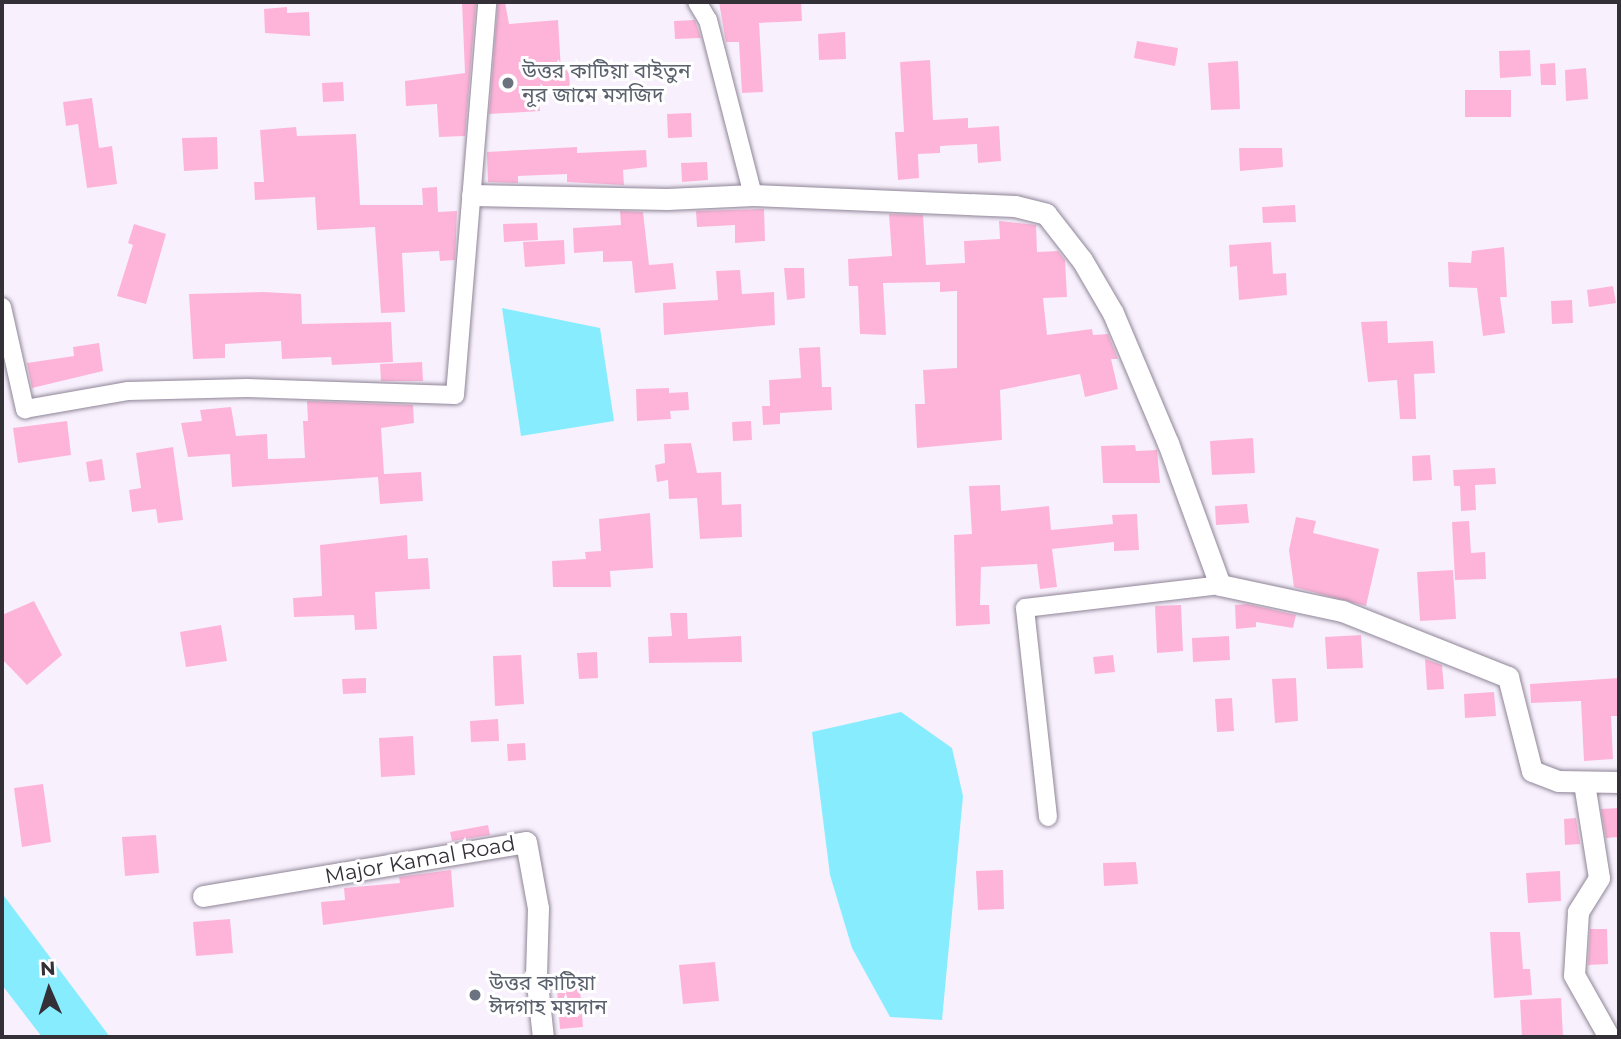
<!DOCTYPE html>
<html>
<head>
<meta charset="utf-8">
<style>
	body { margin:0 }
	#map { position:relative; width:1621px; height:1039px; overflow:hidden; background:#f8f1fd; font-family:Montserrat,"Noto Sans Bengali",sans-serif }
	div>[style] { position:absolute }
	.water>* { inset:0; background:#88ecff }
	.building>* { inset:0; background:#feb4d9 }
	.roads { filter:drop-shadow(0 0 2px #8f8597) drop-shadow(0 0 2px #8f8597) }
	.minor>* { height:18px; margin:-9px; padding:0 9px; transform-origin:9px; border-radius:9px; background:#fff }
	.tertiary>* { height:21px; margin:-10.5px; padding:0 10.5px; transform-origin:10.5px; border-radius:10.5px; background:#fff }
	.dots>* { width:19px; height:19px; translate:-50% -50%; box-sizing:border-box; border:4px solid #fff; border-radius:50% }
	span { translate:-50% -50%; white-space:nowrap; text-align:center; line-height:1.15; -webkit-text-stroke:6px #fff; paint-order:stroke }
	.worship-label { font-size:21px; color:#5b616d }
	.left { translate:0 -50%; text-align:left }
	.street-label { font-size:21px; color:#343037 }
	.frame { position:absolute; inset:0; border:4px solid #343037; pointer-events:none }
	.north { position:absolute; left:14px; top:955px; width:70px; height:70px; -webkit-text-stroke:5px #fff; paint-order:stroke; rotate:357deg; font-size:19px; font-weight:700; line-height:28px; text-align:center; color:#343037 }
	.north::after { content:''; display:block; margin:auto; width:24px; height:32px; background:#343037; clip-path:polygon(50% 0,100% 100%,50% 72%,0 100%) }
</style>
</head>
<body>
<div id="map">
	<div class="water">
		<div style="clip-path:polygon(502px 308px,600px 328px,614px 421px,521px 436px)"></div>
		<div style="clip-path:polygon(901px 712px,952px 748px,963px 796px,942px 1020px,890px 1017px,852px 948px,830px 875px,812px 732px)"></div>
		<div style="clip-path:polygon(2px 893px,4px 896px,110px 1037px,42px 1037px,2px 985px)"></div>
	</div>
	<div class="building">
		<div style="clip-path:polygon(462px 2px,476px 2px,465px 136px,439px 137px,437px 104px,406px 106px,405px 81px,465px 73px)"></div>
		<div style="clip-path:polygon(498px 2px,505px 2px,509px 24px,558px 20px,561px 70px,569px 69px,570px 91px,539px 93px,540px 111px,489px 114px)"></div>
		<div style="clip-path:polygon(719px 2px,801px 2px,802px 21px,759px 23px,763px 92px,742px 93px,739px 42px,726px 42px)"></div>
		<div style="clip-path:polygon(287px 7px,287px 13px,309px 12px,310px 36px,265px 33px,264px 9px)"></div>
		<div style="clip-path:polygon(695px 20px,701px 38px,675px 39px,674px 21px)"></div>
		<div style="clip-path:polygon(845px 32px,846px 59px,819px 60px,818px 34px)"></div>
		<div style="clip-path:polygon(1137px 41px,1178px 48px,1175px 66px,1134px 58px)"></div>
		<div style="clip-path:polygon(1530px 50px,1531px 76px,1500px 78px,1499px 51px)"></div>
		<div style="clip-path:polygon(930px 60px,933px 120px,968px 118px,968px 128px,999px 126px,1001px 161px,978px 163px,977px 144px,940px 146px,940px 153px,918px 154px,919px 178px,898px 180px,895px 132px,904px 132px,900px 62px)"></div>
		<div style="clip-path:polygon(1238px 61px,1240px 109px,1211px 110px,1208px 63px)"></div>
		<div style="clip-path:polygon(1555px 63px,1556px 85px,1541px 85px,1540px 64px)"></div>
		<div style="clip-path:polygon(1586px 68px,1588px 99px,1566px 101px,1565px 70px)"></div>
		<div style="clip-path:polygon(343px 82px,344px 101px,323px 102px,322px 83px)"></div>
		<div style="clip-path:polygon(1465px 90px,1511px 90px,1511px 117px,1465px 117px)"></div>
		<div style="clip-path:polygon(92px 98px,99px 148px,112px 146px,117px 184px,87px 188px,78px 124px,66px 126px,63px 102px)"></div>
		<div style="clip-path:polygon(691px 113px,692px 137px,668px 138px,667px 114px)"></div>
		<div style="clip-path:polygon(296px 127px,297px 136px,356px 134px,360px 205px,423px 205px,422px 188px,437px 187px,438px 212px,457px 211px,455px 260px,440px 261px,439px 251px,402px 253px,405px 312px,381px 313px,375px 227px,317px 230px,315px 197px,255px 200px,254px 182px,264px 182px,260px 130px)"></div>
		<div style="clip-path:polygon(217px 137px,218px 169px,184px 171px,182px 138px)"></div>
		<div style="clip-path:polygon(577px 147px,577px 153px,646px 150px,647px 167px,623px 170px,624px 185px,567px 182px,567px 174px,518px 176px,518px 183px,488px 182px,487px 152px)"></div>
		<div style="clip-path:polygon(1239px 148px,1282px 148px,1283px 167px,1240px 171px)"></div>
		<div style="clip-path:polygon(707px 162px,708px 180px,682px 182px,681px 163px)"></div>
		<div style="clip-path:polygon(1295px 205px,1296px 222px,1263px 223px,1262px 207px)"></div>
		<div style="clip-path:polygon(764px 209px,765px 241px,735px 243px,735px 225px,697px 227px,696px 211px)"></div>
		<div style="clip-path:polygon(620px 211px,643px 212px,649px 265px,673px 263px,676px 289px,635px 293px,632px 261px,603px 262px,603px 251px,574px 253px,573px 228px,621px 225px)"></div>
		<div style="clip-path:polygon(889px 214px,923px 215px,926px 265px,965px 263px,964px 241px,1000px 239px,999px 221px,1036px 225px,1037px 252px,1058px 251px,1065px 260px,1067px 297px,1043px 298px,1047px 335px,1092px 329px,1093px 335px,1108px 334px,1118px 359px,1111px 359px,1118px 389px,1085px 397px,1080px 374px,1000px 390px,1002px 440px,917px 448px,915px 404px,925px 404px,923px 370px,957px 368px,957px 291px,940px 292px,940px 282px,883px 283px,886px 335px,860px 334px,858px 286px,849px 286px,848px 259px,892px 256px)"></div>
		<div style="clip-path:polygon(537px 223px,538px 240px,504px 242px,503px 224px)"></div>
		<div style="clip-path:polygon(134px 224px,166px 234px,146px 304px,117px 296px,133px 245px,128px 243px)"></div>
		<div style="clip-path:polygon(564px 240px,565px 264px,525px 267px,523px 242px)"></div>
		<div style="clip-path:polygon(1271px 242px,1273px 274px,1286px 273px,1287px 295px,1239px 300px,1237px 266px,1230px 267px,1229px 245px)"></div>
		<div style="clip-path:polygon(1504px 247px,1507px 297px,1500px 297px,1505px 333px,1483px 336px,1477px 288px,1449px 287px,1448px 262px,1471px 263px,1472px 251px)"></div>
		<div style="clip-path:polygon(784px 268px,804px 268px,805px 298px,787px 300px)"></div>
		<div style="clip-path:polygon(740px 270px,742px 294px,774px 292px,775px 325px,664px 335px,663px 303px,718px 300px,716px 271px)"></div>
		<div style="clip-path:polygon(1613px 286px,1616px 303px,1589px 307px,1587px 290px)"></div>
		<div style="clip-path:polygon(263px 292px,301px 294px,302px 324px,391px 322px,393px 362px,332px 365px,331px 357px,282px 359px,281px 341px,225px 344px,225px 358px,193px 359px,189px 294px)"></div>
		<div style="clip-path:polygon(1572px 300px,1573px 323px,1552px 324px,1551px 301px)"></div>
		<div style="clip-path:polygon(1387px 321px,1388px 343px,1433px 341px,1435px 373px,1414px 374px,1416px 419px,1400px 419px,1397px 380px,1368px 382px,1361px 322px)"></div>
		<div style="clip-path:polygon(99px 343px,103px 371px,32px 388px,27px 363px,74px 356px,73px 347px)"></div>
		<div style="clip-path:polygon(820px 347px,822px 387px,831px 387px,832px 410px,780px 413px,780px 424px,763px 425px,762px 406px,770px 406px,769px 380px,801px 378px,799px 348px)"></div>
		<div style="clip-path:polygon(422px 362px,423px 381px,381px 381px,380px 364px)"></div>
		<div style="clip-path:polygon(669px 388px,669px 393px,688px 392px,689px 410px,670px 411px,671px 419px,637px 421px,636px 389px)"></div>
		<div style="clip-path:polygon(307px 401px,413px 405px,414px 423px,381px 428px,384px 474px,421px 472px,423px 501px,380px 504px,378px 477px,232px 487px,230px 454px,188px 457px,181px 423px,202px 421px,200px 410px,231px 407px,236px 436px,267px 434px,268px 459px,305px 458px,303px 421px,308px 421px)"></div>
		<div style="clip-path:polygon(67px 421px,71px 455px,18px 463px,13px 428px)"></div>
		<div style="clip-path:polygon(751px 421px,752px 440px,733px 441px,732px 422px)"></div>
		<div style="clip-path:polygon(1253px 438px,1255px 473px,1212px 475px,1210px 441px)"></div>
		<div style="clip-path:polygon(691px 443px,697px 473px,721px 472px,722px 505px,741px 504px,742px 537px,700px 539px,697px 498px,669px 499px,668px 480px,657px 482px,655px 465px,665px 463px,664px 444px)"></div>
		<div style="clip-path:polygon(1135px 445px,1136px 451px,1157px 450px,1160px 483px,1103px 483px,1101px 446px)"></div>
		<div style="clip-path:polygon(173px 447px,183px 520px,158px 523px,156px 509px,132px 512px,129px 490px,141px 488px,136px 453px)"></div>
		<div style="clip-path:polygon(1430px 455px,1432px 480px,1413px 481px,1412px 456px)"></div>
		<div style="clip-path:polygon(102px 459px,105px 480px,89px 482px,86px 462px)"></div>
		<div style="clip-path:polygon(1495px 468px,1496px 484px,1475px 485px,1476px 510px,1461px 511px,1460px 486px,1454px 486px,1453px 470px)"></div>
		<div style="clip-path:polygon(1000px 485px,1001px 511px,1049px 506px,1051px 530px,1113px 524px,1112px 515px,1137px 514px,1139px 550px,1114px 551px,1114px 542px,1052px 549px,1057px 587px,1040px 589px,1037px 564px,981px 567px,980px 605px,989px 605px,990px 624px,956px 626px,954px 535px,972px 534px,969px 486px)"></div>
		<div style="clip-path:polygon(1247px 504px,1249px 523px,1216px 525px,1215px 506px)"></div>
		<div style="clip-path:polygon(650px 513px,653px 568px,610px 571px,611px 587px,553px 587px,552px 561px,586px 559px,585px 552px,601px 551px,599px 519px)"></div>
		<div style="clip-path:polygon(1296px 517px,1316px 521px,1313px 533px,1379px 549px,1366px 606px,1294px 587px,1289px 550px)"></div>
		<div style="clip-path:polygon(1469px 521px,1471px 553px,1485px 552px,1486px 579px,1455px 580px,1452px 522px)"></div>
		<div style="clip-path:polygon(407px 535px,408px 559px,428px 558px,430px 589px,375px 592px,377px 629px,355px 630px,354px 615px,294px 617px,293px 598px,322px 596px,320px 545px)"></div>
		<div style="clip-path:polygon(1453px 570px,1456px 619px,1420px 621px,1417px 572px)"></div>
		<div style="clip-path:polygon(34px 601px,62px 655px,27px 685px,2px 659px,2px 615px)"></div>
		<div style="clip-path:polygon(1247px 604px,1296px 615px,1293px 628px,1256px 622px,1256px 627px,1236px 629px,1235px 605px)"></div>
		<div style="clip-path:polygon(1181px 605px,1183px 651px,1157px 653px,1155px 606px)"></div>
		<div style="clip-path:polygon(670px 613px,687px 613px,688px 639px,741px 636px,742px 662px,649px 663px,648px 637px,672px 636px)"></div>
		<div style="clip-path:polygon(221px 625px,227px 661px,186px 667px,180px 632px)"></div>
		<div style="clip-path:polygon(1361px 635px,1363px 668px,1327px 669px,1325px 637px)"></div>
		<div style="clip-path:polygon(1229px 636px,1230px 660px,1193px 662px,1192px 638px)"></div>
		<div style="clip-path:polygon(597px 652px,598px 678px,579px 679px,577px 653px)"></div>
		<div style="clip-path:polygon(521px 655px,524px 704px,495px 706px,493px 656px)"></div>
		<div style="clip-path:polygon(1113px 655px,1115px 672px,1095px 674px,1093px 657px)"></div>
		<div style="clip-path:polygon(1425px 659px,1442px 665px,1444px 689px,1427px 690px)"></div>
		<div style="clip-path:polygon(366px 678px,366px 693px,343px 694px,342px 679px)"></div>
		<div style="clip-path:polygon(1296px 678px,1298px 721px,1275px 723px,1272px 679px)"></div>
		<div style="clip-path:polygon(1619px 678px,1619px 716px,1611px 716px,1613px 759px,1584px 761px,1581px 701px,1531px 703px,1530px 684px)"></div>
		<div style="clip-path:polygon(1494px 692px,1496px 716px,1465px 718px,1464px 694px)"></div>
		<div style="clip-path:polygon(1232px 698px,1234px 731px,1217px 732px,1215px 699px)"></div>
		<div style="clip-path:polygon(498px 719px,499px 741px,471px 742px,470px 721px)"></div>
		<div style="clip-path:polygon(413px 736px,415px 775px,381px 777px,379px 738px)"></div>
		<div style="clip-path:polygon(525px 743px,526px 760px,508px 761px,507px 744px)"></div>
		<div style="clip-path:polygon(43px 784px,51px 842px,22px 847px,14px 788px)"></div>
		<div style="clip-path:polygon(1619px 808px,1619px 837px,1606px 838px,1601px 809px)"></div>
		<div style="clip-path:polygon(1576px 818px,1580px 844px,1565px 845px,1564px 819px)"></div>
		<div style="clip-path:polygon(488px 825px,490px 835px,452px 841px,450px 832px)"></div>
		<div style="clip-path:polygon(156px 835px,159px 873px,125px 876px,122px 837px)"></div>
		<div style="clip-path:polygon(1136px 862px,1138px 884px,1104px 886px,1103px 863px)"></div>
		<div style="clip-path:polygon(451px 870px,454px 907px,323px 925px,321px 902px,345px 900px,344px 888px,400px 883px,399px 877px)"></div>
		<div style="clip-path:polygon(1003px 870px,1004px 909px,978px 910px,976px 871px)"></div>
		<div style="clip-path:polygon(1560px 871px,1561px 901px,1528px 903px,1526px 873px)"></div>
		<div style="clip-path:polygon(230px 919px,233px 953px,196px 956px,193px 922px)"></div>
		<div style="clip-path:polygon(1590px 929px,1607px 929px,1608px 964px,1588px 965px)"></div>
		<div style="clip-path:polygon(1490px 932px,1520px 932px,1523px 969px,1530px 969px,1532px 995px,1494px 998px)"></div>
		<div style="clip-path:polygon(715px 962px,719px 1001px,683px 1004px,679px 965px)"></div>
		<div style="clip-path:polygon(580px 988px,583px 1027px,560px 1029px,557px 990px)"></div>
		<div style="clip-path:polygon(1561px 998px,1563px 1037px,1522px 1037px,1520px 1000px)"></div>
	</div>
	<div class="roads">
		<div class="minor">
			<div style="left:697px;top:2px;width:21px;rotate:59deg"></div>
			<div style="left:708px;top:20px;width:181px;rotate:75.6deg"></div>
			<div style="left:2px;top:307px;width:105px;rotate:77.3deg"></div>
			<div style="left:25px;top:409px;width:105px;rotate:-9.9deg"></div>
			<div style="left:128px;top:391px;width:119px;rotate:-1.4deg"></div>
			<div style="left:247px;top:388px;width:208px;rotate:1.9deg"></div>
			<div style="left:455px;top:395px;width:394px;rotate:-85.3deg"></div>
			<div style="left:1048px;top:817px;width:210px;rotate:-96.3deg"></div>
			<div style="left:1025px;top:608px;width:196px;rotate:-6.7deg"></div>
		</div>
		<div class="tertiary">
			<div style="left:472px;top:195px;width:195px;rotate:1.2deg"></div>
			<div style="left:667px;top:199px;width:86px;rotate:-2.7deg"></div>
			<div style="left:753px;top:195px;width:262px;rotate:2.4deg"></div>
			<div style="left:1015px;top:206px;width:32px;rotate:14deg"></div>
			<div style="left:1046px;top:214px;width:58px;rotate:52deg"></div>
			<div style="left:1082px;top:260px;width:61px;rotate:59.7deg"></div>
			<div style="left:1113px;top:313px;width:141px;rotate:67.1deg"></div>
			<div style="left:1168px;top:443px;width:151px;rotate:69.9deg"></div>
			<div style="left:1220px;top:585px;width:125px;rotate:12deg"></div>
			<div style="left:1342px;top:611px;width:179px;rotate:21.7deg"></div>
			<div style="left:1508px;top:677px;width:97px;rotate:75.7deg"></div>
			<div style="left:1532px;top:771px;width:28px;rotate:21deg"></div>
			<div style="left:1558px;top:781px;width:61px;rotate:0.9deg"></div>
			<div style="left:1584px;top:783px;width:96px;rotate:81deg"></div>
			<div style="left:1599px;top:878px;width:40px;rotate:122deg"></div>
			<div style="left:1578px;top:912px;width:63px;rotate:93.6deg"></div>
			<div style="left:1574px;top:975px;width:71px;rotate:60.6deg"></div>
			<div style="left:203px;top:896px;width:327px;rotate:-9.5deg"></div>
			<div style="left:526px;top:842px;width:67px;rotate:79.7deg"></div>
			<div style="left:538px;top:908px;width:66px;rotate:91.7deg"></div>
			<div style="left:536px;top:974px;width:63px;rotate:83.7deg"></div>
		</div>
	</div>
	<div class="dots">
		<div style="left:508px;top:83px;background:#6b7280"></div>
		<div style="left:475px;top:995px;background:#6b7280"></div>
	</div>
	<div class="worship-label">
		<span class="left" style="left:522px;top:83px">উত্তর কাটিয়া বাইতুন<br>নূর জামে মসজিদ</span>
		<span class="left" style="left:489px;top:995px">উত্তর কাটিয়া<br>ঈদগাহ ময়দান</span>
	</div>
	<div class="street-label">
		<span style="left:420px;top:860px;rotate:-10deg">Major Kamal Road</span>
	</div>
	<div class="frame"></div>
	<div class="north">N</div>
</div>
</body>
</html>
